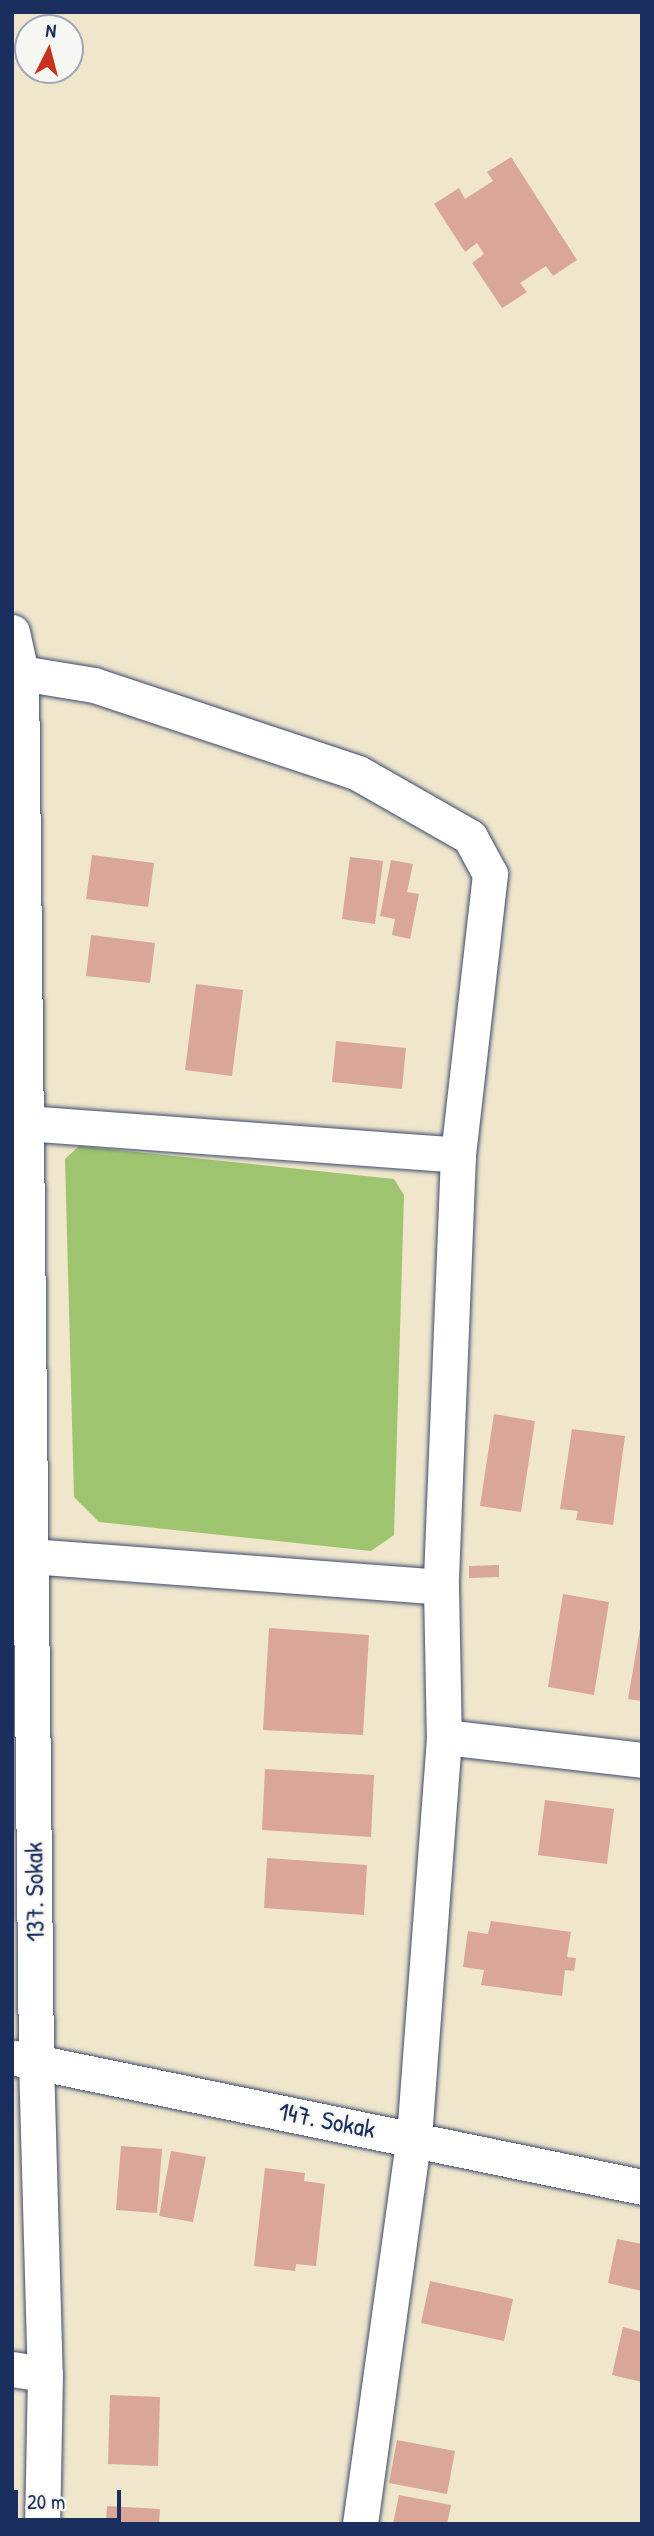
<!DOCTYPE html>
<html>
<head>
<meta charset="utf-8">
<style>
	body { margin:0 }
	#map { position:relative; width:654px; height:2536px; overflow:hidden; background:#efe6cc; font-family:"Patrick Hand",sans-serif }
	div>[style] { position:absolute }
	.green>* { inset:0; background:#9fc46f }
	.building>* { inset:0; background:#daa697 }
	.roads { filter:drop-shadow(0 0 2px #3b4a6e) drop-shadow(0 0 2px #3b4a6e) }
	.street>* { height:35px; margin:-17.5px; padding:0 17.5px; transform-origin:17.5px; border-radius:17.5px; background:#fff }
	span { translate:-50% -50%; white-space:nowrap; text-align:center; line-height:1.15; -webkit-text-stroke:5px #f6f6f2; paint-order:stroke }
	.street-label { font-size:26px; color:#1b2f5e }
	.frame { position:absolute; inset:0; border:14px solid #1b2f5e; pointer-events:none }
	.north { position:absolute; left:14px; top:14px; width:70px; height:70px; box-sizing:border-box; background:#f6f6f2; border:2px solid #9ea6b7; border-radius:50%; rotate:6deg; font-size:19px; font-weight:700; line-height:28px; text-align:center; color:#1b2f5e }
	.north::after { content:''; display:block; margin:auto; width:24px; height:32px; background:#c8321e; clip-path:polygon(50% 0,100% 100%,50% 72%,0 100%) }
	.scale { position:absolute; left:14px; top:2490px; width:107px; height:32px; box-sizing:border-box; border:4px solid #1b2f5e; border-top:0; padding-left:9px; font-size:21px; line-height:24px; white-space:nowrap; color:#1b2f5e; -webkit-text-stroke:5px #f6f6f2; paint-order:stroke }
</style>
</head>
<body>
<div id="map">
	<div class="green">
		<div style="clip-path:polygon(79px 1146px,394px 1179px,404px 1195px,394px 1535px,371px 1551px,99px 1522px,74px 1497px,65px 1159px)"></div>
	</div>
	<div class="building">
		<div style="clip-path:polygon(511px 157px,577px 260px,553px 276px,546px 266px,520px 283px,527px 292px,502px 308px,472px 263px,484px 254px,477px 243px,465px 252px,434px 204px,459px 188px,465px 199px,493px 181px,487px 172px)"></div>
		<div style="clip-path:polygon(92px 855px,154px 863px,148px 907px,86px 899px)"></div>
		<div style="clip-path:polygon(350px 857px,383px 861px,375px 924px,342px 919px)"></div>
		<div style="clip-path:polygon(391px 860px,413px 864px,407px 892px,419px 894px,410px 939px,392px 935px,395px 919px,380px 916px)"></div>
		<div style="clip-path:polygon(91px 935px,155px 943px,150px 983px,86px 976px)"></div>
		<div style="clip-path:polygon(196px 984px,243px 990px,232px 1076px,185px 1070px)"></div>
		<div style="clip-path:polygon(336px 1041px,406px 1048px,402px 1089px,332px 1082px)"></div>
		<div style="clip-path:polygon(494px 1414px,535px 1421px,521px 1512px,480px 1506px)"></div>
		<div style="clip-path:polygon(572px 1429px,625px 1436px,613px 1525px,576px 1520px,578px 1511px,560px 1509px)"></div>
		<div style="clip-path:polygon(499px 1565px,499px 1577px,469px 1578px,469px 1566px)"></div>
		<div style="clip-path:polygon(563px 1594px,609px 1602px,594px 1695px,548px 1687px)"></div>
		<div style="clip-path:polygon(269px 1628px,369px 1635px,363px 1735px,263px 1730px)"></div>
		<div style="clip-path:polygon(640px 1629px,642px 1629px,642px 1701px,628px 1699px)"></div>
		<div style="clip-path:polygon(265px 1769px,374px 1775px,371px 1837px,262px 1830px)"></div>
		<div style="clip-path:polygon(545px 1800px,614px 1809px,607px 1864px,538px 1855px)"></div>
		<div style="clip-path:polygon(267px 1858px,367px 1865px,364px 1915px,264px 1908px)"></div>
		<div style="clip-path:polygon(491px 1921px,571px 1932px,567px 1957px,576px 1958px,574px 1971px,565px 1970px,562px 1996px,481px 1985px,484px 1970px,463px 1967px,468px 1931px,488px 1934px)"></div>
		<div style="clip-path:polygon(121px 2146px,162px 2149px,157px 2213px,116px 2210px)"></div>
		<div style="clip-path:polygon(171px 2151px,206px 2157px,193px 2222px,159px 2216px)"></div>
		<div style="clip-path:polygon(265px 2168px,305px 2173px,304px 2181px,325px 2184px,316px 2266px,296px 2264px,295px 2271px,254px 2266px)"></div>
		<div style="clip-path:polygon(617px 2239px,642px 2244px,642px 2291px,608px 2283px)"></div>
		<div style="clip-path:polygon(430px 2281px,513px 2299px,504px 2341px,421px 2323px)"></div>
		<div style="clip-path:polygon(623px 2327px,642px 2332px,642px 2382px,612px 2375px)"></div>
		<div style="clip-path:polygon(110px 2395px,160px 2397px,158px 2466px,108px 2464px)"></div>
		<div style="clip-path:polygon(397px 2440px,455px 2451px,447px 2494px,389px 2483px)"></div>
		<div style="clip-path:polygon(399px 2495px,451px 2505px,447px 2524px,393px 2524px)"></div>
		<div style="clip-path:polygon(107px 2506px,160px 2509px,159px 2524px,106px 2524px)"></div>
	</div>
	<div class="roads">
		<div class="street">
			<div style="left:12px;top:632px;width:42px;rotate:77.6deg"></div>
			<div style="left:21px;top:673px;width:1388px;rotate:89.38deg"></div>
			<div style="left:36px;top:2061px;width:313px;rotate:88.4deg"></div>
			<div style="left:45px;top:2374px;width:150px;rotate:91.1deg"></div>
			<div style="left:21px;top:673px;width:74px;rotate:9.3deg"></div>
			<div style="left:94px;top:685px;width:278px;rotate:18.4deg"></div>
			<div style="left:358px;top:773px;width:129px;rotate:29.7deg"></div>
			<div style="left:470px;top:837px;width:42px;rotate:61.6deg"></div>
			<div style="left:490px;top:874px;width:283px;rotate:96.5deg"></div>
			<div style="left:458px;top:1155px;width:432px;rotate:92.3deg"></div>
			<div style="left:441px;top:1587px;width:150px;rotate:88.9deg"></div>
			<div style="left:12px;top:1122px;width:447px;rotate:4.2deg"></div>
			<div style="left:31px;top:1556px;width:411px;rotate:4.3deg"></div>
			<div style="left:16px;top:2058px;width:639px;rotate:11.64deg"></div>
			<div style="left:12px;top:2369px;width:33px;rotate:9deg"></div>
			<div style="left:360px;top:2524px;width:391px;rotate:-82.1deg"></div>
			<div style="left:414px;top:2137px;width:401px;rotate:-85.7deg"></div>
			<div style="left:444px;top:1737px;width:199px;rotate:6.6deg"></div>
		</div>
	</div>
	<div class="street-label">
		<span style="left:34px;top:1892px;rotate:-91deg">137. Sokak</span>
		<span style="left:327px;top:2120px;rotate:11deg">147. Sokak</span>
	</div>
	<div class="frame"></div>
	<div class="north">N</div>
	<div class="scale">20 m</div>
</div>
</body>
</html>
